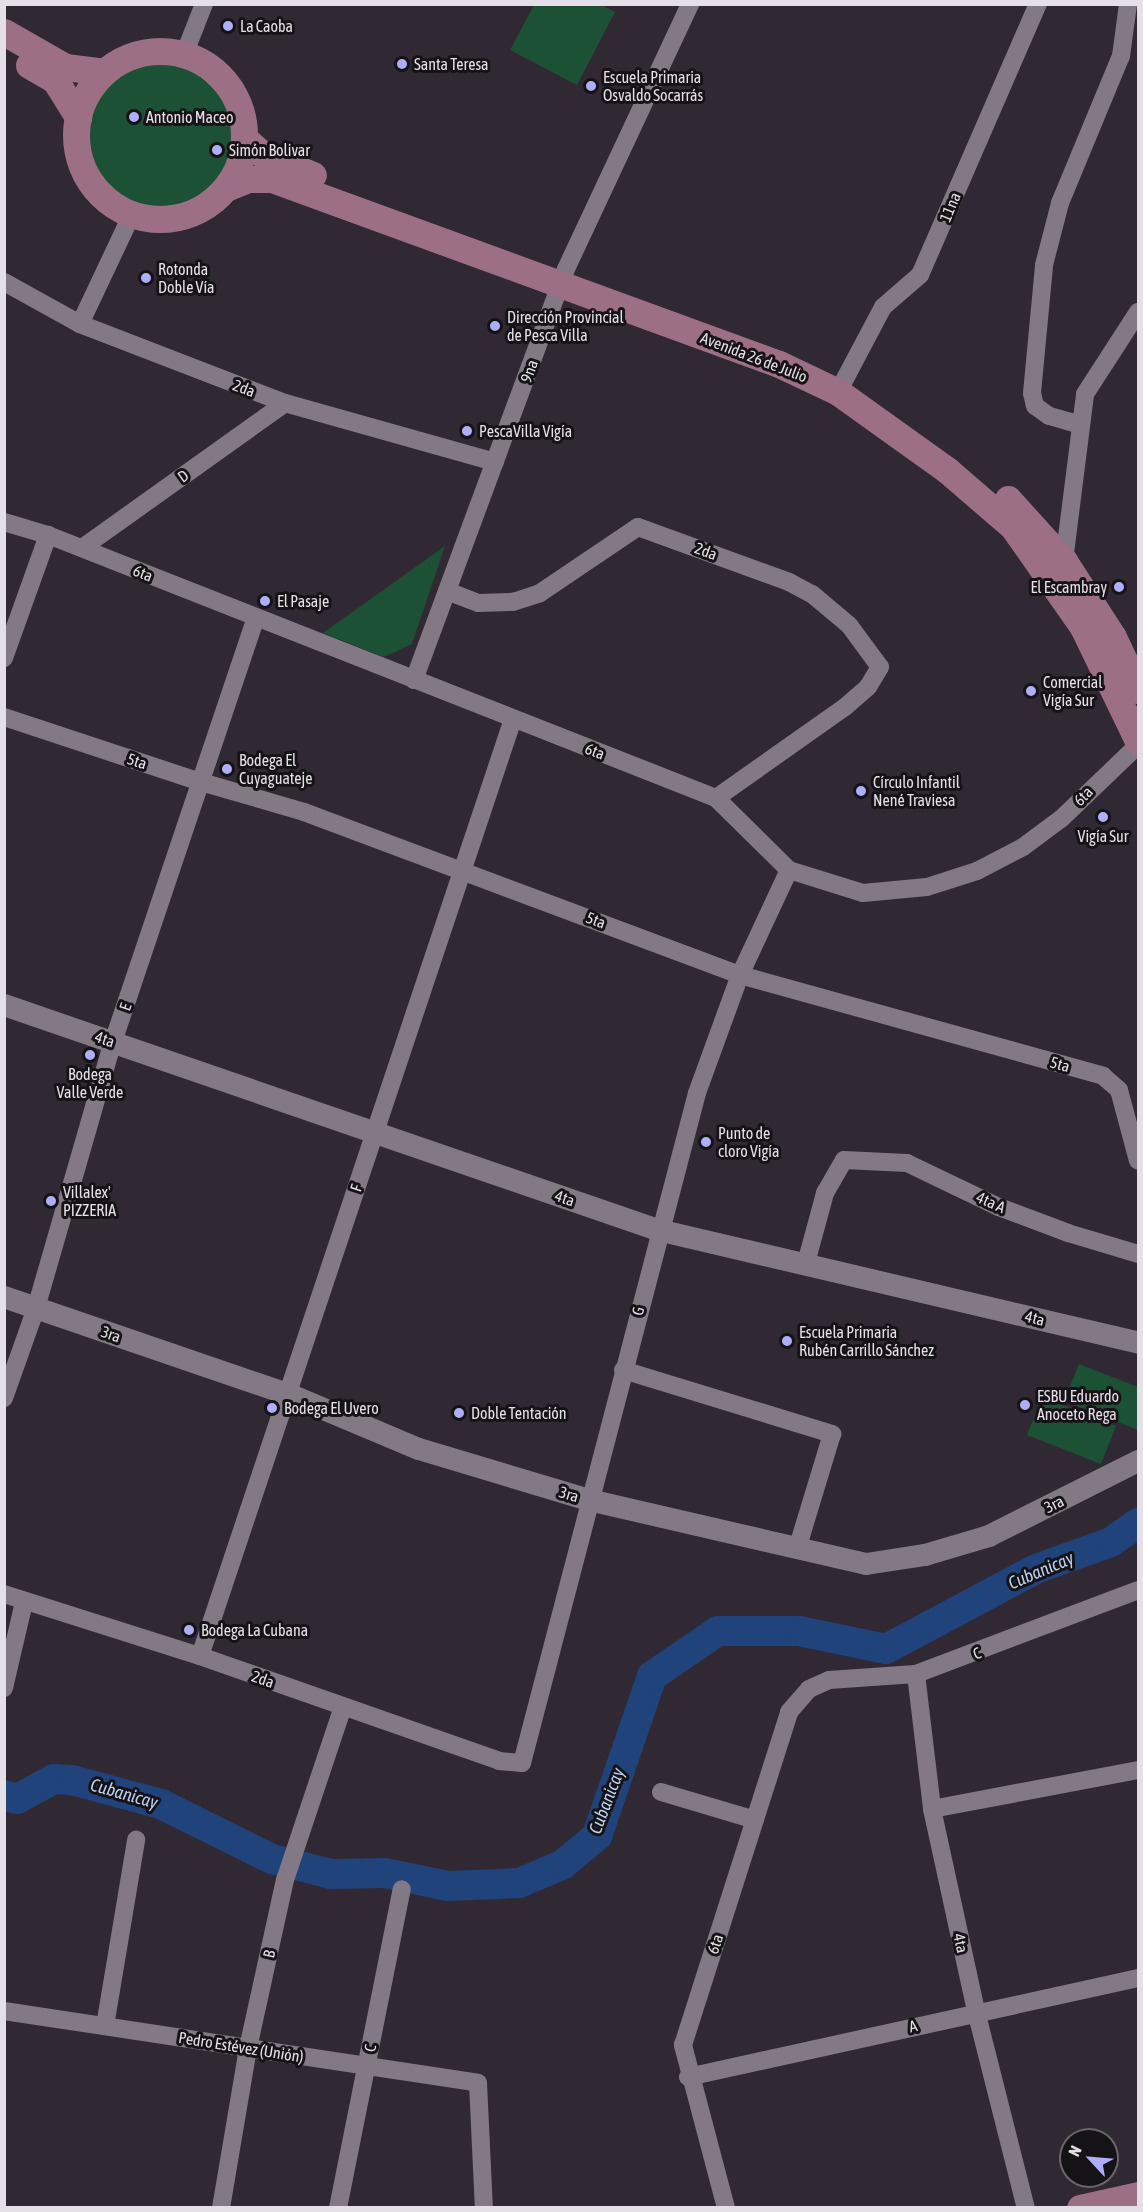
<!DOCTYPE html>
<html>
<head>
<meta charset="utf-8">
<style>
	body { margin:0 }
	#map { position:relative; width:1143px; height:2212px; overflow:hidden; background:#302933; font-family:"Asap Condensed",sans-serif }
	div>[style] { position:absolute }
	.green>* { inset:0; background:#1d5135 }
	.round { border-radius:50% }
	.river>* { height:30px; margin:-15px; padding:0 15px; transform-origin:15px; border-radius:15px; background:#21437b }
	.minor>* { height:18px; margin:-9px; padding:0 9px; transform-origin:9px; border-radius:9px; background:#827985 }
	.tertiary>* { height:22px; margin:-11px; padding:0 11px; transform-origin:11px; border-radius:11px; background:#827985 }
	.secondary>* { height:27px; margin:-13.5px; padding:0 13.5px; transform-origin:13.5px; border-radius:13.5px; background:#9d6f85 }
	.secondary>.ring { margin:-13.5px; padding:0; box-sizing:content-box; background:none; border:27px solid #9d6f85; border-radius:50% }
	.dots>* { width:16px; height:16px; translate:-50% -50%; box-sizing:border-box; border:3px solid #161317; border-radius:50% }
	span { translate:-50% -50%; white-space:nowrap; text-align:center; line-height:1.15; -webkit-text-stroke:6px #161317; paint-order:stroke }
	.poi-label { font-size:16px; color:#e5e0e7 }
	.left { translate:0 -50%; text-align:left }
	.right { translate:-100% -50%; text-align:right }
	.street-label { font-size:16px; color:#e5e0e7 }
	.water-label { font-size:18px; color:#bbd1f3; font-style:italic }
	.frame { position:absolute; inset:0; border:6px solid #e5e0e7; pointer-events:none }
	.north { position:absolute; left:1059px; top:2128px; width:60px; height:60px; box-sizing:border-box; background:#161317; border:2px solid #69656a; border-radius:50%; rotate:296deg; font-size:16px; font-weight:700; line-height:24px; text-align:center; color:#e5e0e7 }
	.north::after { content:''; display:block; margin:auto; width:21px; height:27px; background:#afaefa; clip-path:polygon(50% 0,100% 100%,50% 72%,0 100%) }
</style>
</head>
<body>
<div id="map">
	<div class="green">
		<div style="clip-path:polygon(534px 5px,601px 5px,615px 12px,577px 85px,510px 50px)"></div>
		<div class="round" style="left:84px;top:57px;width:152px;height:152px"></div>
		<div style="clip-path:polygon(445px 546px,412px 644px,384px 657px,323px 633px)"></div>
		<div style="clip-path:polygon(1079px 1364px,1138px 1387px,1138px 1430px,1064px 1401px)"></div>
		<div style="clip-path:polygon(1042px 1397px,1116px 1426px,1101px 1464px,1027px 1435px)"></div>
	</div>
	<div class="river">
		<div style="left:4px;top:1795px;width:14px;rotate:17deg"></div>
		<div style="left:17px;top:1799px;width:42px;rotate:-28.4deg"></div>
		<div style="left:54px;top:1779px;width:18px;rotate:3deg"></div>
		<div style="left:72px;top:1780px;width:92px;rotate:15.1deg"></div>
		<div style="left:161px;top:1804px;width:124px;rotate:26.4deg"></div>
		<div style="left:272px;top:1859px;width:61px;rotate:14.3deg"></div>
		<div style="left:331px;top:1874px;width:54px;rotate:-1.1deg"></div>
		<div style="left:385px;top:1873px;width:64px;rotate:11.7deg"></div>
		<div style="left:448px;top:1886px;width:71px;rotate:-2.4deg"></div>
		<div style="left:519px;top:1883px;width:47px;rotate:-22.7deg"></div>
		<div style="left:562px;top:1865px;width:45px;rotate:-39.6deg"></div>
		<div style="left:597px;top:1836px;width:169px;rotate:-71deg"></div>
		<div style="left:652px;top:1676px;width:80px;rotate:-34.3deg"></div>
		<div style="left:718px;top:1631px;width:81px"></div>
		<div style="left:799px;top:1631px;width:89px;rotate:11.7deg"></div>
		<div style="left:886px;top:1649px;width:170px;rotate:-28.1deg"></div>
		<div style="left:1036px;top:1569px;width:80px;rotate:-19.8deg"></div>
		<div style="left:1111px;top:1542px;width:33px;rotate:-35deg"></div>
	</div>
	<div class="minor">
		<div style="left:184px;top:55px;width:55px;rotate:-68.6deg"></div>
		<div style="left:4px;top:282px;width:87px;rotate:28.9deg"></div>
		<div style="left:80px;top:324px;width:220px;rotate:21.1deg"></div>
		<div style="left:285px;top:403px;width:218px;rotate:15.7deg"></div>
		<div style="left:80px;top:324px;width:122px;rotate:-64.7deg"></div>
		<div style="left:838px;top:392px;width:96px;rotate:-62.1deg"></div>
		<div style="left:883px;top:307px;width:49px;rotate:-40.9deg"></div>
		<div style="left:920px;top:275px;width:296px;rotate:-66.5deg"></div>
		<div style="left:1081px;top:425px;width:33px;rotate:-164deg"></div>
		<div style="left:1049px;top:416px;width:17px;rotate:-144deg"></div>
		<div style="left:1035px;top:406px;width:13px;rotate:-103deg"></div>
		<div style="left:1032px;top:393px;width:129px;rotate:-84.6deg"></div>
		<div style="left:1044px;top:265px;width:64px;rotate:-75.5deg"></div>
		<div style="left:1060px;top:203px;width:159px;rotate:-67.5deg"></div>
		<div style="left:1121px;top:56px;width:52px;rotate:-82.3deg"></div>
		<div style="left:4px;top:522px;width:46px;rotate:16.5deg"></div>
		<div style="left:48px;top:535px;width:718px;rotate:21.49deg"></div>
		<div style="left:716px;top:798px;width:103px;rotate:44.6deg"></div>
		<div style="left:789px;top:870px;width:77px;rotate:17.3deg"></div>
		<div style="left:863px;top:893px;width:64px;rotate:-5.4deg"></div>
		<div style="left:927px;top:887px;width:52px;rotate:-17.7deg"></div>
		<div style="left:977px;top:871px;width:52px;rotate:-27.6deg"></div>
		<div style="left:1023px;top:847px;width:49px;rotate:-36.6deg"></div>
		<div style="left:1062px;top:818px;width:105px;rotate:-43.8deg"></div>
		<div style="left:82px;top:548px;width:249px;rotate:-35.5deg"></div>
		<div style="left:1064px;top:561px;width:168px;rotate:-82.8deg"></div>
		<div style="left:1085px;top:394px;width:98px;rotate:-57.1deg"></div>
		<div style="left:447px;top:591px;width:33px;rotate:21deg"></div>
		<div style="left:478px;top:603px;width:35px;rotate:-2deg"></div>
		<div style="left:513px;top:602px;width:28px;rotate:-18deg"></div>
		<div style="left:540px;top:593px;width:118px;rotate:-34deg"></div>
		<div style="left:638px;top:527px;width:161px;rotate:20deg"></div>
		<div style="left:789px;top:582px;width:26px;rotate:28deg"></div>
		<div style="left:812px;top:594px;width:48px;rotate:40deg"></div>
		<div style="left:849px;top:625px;width:52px;rotate:53.6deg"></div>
		<div style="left:880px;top:667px;width:23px;rotate:121deg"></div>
		<div style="left:868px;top:687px;width:30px;rotate:139deg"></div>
		<div style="left:845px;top:707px;width:158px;rotate:144.8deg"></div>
		<div style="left:4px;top:658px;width:131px;rotate:-70.3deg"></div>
		<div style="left:414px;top:680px;width:438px;rotate:-69.7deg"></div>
		<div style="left:566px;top:269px;width:293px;rotate:-64.9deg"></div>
		<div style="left:4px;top:717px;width:207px;rotate:18.3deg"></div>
		<div style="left:201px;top:782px;width:107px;rotate:16.2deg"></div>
		<div style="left:304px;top:812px;width:465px;rotate:20.5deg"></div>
		<div style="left:740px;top:975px;width:377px;rotate:15.5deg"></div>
		<div style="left:1103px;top:1076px;width:21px;rotate:41deg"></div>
		<div style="left:1119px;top:1090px;width:73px;rotate:75deg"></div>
		<div style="left:806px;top:1263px;width:73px;rotate:-74.8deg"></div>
		<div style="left:825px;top:1193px;width:38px;rotate:-60deg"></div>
		<div style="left:844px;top:1160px;width:63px;rotate:2.7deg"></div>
		<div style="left:907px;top:1163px;width:102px;rotate:25.6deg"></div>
		<div style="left:999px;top:1207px;width:74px;rotate:20.6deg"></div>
		<div style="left:1068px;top:1233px;width:73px;rotate:16.7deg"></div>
		<div style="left:623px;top:1370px;width:219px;rotate:17deg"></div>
		<div style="left:832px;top:1434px;width:120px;rotate:106.9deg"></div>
		<div style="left:4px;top:1398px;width:96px;rotate:-70.4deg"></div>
		<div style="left:36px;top:1308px;width:277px;rotate:-73.9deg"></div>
		<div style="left:113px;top:1042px;width:447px;rotate:-71.4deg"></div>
		<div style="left:4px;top:1594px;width:206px;rotate:17.6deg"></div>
		<div style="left:200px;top:1656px;width:317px;rotate:19.3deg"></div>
		<div style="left:499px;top:1761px;width:23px;rotate:5deg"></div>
		<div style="left:522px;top:1763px;width:692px;rotate:-75.36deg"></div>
		<div style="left:697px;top:1093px;width:126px;rotate:-70deg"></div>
		<div style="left:740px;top:975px;width:116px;rotate:-65deg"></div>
		<div style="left:200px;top:1656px;width:988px;rotate:-71.53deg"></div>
		<div style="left:916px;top:1674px;width:136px;rotate:83.2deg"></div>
		<div style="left:932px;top:1809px;width:207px;rotate:77.7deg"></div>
		<div style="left:976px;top:2011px;width:203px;rotate:75.8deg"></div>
		<div style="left:4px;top:1688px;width:88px;rotate:-76.9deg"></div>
		<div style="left:661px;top:1792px;width:98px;rotate:16.6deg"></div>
		<div style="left:932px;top:1809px;width:210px;rotate:-10.7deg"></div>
		<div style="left:4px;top:2011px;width:479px;rotate:8.6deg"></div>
		<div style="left:478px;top:2083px;width:125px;rotate:87.3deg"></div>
		<div style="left:105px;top:2026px;width:189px;rotate:-80.5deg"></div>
		<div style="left:688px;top:2077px;width:461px;rotate:-12.4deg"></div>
		<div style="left:221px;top:2208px;width:162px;rotate:-80.4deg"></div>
		<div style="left:248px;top:2048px;width:172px;rotate:-77.6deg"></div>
		<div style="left:285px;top:1880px;width:182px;rotate:-71.5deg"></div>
		<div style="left:338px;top:2208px;width:325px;rotate:-78.7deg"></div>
		<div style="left:726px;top:2208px;width:169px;rotate:-104.8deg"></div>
		<div style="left:683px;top:2045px;width:349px;rotate:-72.3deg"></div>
		<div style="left:789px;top:1712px;width:30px;rotate:-49deg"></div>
		<div style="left:809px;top:1689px;width:22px;rotate:-24deg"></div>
		<div style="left:829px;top:1680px;width:87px;rotate:-3.9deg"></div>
		<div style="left:916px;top:1674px;width:237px;rotate:-20.7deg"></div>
	</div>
	<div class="tertiary">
		<div style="left:4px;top:1005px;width:692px;rotate:18.99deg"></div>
		<div style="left:658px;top:1230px;width:493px;rotate:13.2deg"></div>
		<div style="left:4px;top:1297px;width:300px;rotate:18.9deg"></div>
		<div style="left:288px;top:1394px;width:142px;rotate:22.8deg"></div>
		<div style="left:419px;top:1449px;width:177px;rotate:16.7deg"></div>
		<div style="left:589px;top:1500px;width:284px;rotate:13deg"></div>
		<div style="left:866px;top:1564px;width:60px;rotate:-8.7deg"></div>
		<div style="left:925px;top:1555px;width:67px;rotate:-16.5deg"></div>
		<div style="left:989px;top:1536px;width:167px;rotate:-26.7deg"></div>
	</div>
	<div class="secondary">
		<div style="left:4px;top:32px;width:70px;rotate:29.8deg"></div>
		<div style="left:65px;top:67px;width:39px;rotate:7deg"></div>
		<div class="ring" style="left:76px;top:51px;width:141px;height:141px"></div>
		<div style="left:29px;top:65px;width:30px;rotate:30deg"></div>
		<div style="left:55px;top:80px;width:44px;rotate:58.1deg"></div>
		<div style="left:244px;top:138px;width:24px;rotate:42deg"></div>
		<div style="left:262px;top:154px;width:55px;rotate:22.4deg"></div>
		<div style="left:226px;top:188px;width:24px;rotate:-22deg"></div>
		<div style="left:248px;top:179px;width:24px"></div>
		<div style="left:272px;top:179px;width:540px;rotate:20.05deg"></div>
		<div style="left:779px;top:364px;width:65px;rotate:25.4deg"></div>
		<div style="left:838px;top:392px;width:134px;rotate:35.6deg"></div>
		<div style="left:947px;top:470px;width:87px;rotate:40.8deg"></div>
		<div style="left:1013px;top:527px;width:122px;rotate:55deg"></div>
		<div style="left:1083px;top:627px;width:127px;rotate:64.2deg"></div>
		<div style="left:1008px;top:499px;width:84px;rotate:47.9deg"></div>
		<div style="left:1064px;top:561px;width:90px;rotate:57.2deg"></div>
		<div style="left:1113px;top:637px;width:59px;rotate:64.7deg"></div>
		<div style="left:1080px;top:2208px;width:59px;rotate:-12.6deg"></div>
	</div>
	<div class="dots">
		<div style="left:228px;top:26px;background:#afaefa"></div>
		<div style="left:402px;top:64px;background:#afaefa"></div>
		<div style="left:591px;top:86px;background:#afaefa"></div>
		<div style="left:134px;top:117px;background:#afaefa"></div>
		<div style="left:217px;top:150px;background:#afaefa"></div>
		<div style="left:146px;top:278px;background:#afaefa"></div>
		<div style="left:495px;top:326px;background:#afaefa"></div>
		<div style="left:467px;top:431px;background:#afaefa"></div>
		<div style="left:1119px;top:587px;background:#afaefa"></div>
		<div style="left:265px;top:601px;background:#afaefa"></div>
		<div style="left:1031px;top:691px;background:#afaefa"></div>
		<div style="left:227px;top:769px;background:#afaefa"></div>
		<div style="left:861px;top:791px;background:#afaefa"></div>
		<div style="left:1103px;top:817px;background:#afaefa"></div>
		<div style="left:90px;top:1055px;background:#afaefa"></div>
		<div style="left:706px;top:1142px;background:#afaefa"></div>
		<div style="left:51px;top:1201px;background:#afaefa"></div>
		<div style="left:787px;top:1341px;background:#afaefa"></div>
		<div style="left:1025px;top:1405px;background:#afaefa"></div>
		<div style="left:272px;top:1408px;background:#afaefa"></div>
		<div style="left:459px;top:1413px;background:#afaefa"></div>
		<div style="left:189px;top:1630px;background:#afaefa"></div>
	</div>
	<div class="poi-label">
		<span class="left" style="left:240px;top:26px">La Caoba</span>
		<span class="left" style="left:414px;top:64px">Santa Teresa</span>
		<span class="left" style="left:603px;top:86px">Escuela Primaria<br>Osvaldo Socarrás</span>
		<span class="left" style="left:146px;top:117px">Antonio Maceo</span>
		<span class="left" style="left:229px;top:150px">Simón Bolivar</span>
		<span class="left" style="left:158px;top:278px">Rotonda<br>Doble Vía</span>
		<span class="left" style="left:507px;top:326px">Dirección Provincial<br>de Pesca Villa</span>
		<span class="left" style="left:479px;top:431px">PescaVilla Vigía</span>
		<span class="right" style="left:1107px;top:587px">El Escambray</span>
		<span class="left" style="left:277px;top:601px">El Pasaje</span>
		<span class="left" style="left:1043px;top:691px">Comercial<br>Vigía Sur</span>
		<span class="left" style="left:239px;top:769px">Bodega El<br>Cuyaguateje</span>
		<span class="left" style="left:873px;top:791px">Círculo Infantil<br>Nené Traviesa</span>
		<span style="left:1103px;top:836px">Vigía Sur</span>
		<span style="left:90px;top:1083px">Bodega<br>Valle Verde</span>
		<span class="left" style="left:718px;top:1142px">Punto de<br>cloro Vigía</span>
		<span class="left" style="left:63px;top:1201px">Villalex'<br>PIZZERIA</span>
		<span class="left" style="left:799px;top:1341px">Escuela Primaria<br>Rubén Carrillo Sánchez</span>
		<span class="left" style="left:1037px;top:1405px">ESBU Eduardo<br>Anoceto Rega</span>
		<span class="left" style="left:284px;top:1408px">Bodega El Uvero</span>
		<span class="left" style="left:471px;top:1413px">Doble Tentación</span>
		<span class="left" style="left:201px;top:1630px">Bodega La Cubana</span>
	</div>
	<div class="street-label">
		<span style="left:950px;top:207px;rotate:-67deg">11na</span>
		<span style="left:754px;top:357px;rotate:21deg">Avenida 26 de Julio</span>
		<span style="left:529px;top:371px;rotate:-70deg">9na</span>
		<span style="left:244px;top:388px;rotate:21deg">2da</span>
		<span style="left:183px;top:476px;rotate:-36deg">D</span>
		<span style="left:706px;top:551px;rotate:20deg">2da</span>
		<span style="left:143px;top:573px;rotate:22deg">6ta</span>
		<span style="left:595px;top:751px;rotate:21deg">6ta</span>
		<span style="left:137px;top:761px;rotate:18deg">5ta</span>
		<span style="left:1083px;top:796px;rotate:-46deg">6ta</span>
		<span style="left:596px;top:920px;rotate:21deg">5ta</span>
		<span style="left:125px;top:1007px;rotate:-71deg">E</span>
		<span style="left:105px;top:1039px;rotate:19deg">4ta</span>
		<span style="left:1060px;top:1064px;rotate:16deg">5ta</span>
		<span style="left:356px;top:1188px;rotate:-72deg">F</span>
		<span style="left:565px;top:1198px;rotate:19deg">4ta</span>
		<span style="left:991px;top:1202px;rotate:24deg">4ta A</span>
		<span style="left:638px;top:1311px;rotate:-76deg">G</span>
		<span style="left:1035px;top:1318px;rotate:14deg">4ta</span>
		<span style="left:111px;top:1334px;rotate:19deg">3ra</span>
		<span style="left:569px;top:1494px;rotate:17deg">3ra</span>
		<span style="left:1054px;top:1504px;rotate:-26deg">3ra</span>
		<span style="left:977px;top:1653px;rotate:-20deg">C</span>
		<span style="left:263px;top:1679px;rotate:19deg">2da</span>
		<span style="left:961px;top:1943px;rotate:78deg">4ta</span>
		<span style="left:715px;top:1944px;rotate:-72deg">6ta</span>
		<span style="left:269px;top:1954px;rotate:-77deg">B</span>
		<span style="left:913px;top:2026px;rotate:-13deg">A</span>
		<span style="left:241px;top:2047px;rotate:9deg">Pedro Estévez (Unión)</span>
		<span style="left:370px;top:2048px;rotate:-79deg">C</span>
	</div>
	<div class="water-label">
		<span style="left:1041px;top:1571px;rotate:-23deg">Cubanicay</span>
		<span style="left:124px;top:1794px;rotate:16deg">Cubanicay</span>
		<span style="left:607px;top:1801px;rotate:-69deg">Cubanicay</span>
	</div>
	<div class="frame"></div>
	<div class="north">N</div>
</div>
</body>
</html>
